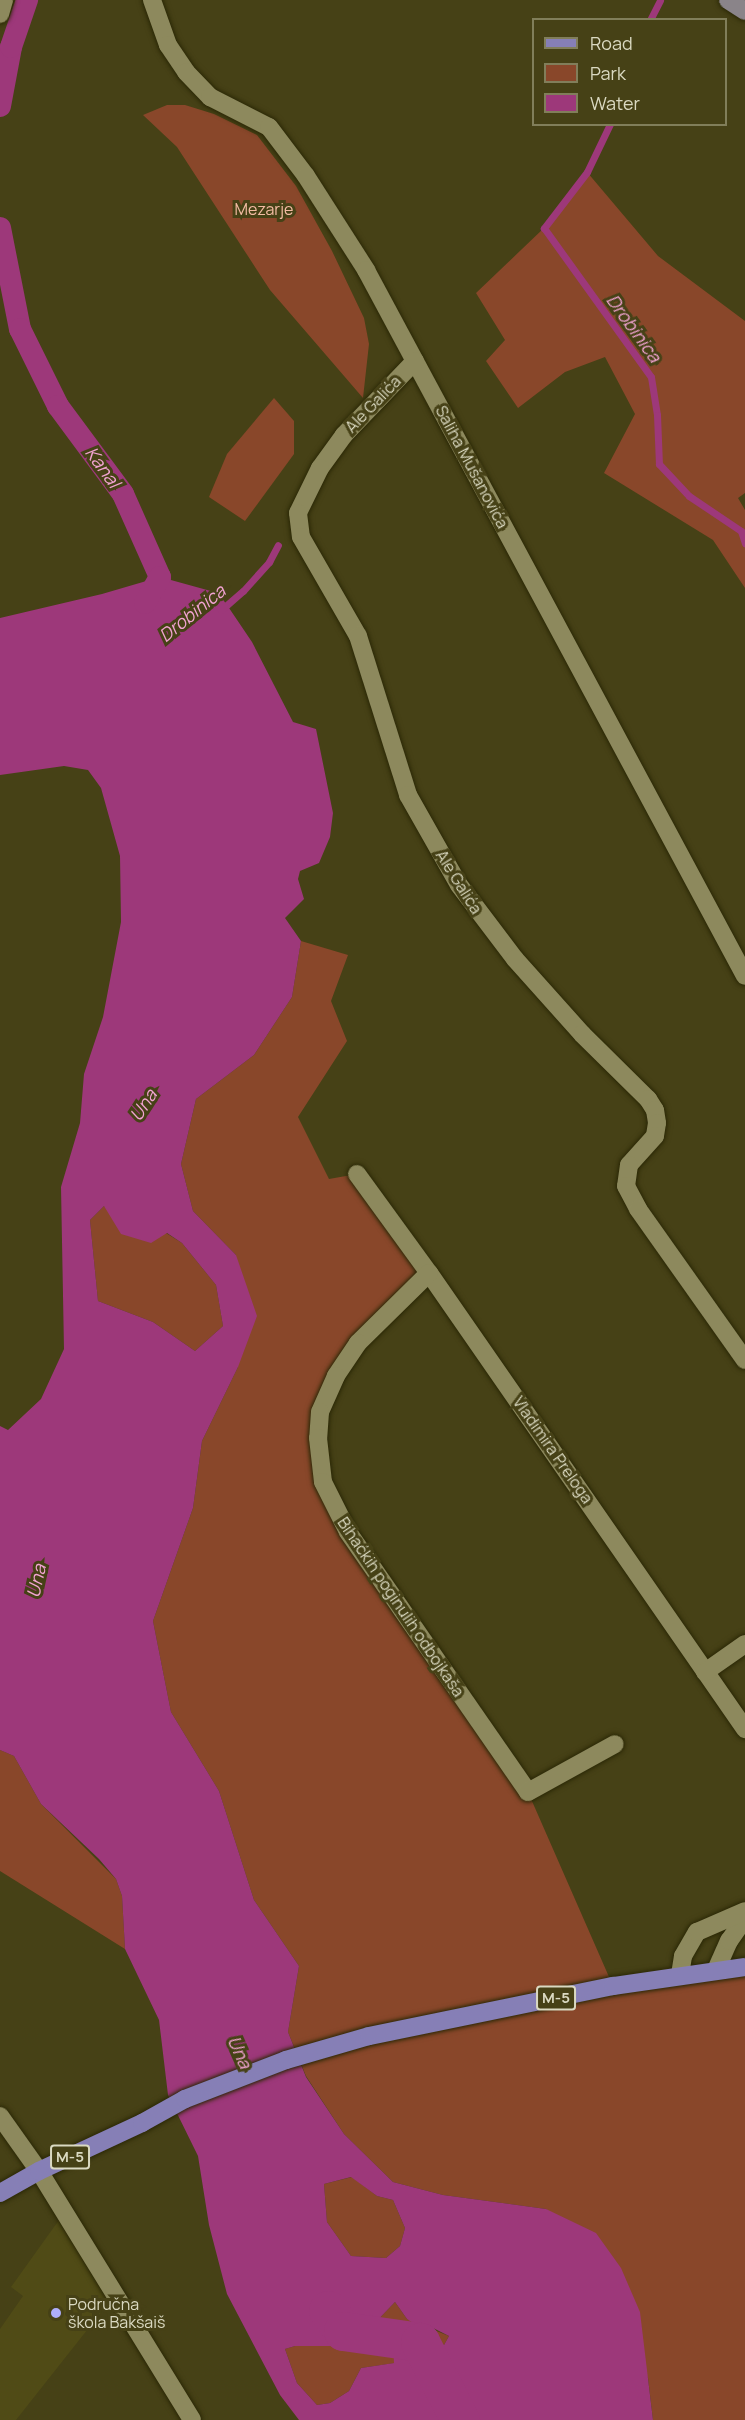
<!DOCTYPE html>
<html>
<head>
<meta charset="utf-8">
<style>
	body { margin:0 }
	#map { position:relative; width:745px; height:2420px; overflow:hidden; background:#464116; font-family:Manrope,sans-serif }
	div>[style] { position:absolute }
	.built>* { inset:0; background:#504b16 }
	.green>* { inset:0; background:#89472a }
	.water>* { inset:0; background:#9d387a }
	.stream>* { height:7px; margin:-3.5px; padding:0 3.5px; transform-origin:3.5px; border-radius:3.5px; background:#9d387a }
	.canal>* { height:22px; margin:-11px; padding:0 11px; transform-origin:11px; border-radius:11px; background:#9d387a }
	.river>* { height:39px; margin:-19.5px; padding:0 19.5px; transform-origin:19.5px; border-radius:19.5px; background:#9d387a }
	.roads { filter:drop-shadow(0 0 2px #2b2806) drop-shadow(0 0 2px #2b2806) }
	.minor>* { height:18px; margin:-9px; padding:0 9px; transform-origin:9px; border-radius:9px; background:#8d895d }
	.tertiary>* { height:18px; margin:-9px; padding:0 9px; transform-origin:9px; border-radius:9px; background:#8d895d }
	.secondary>* { height:18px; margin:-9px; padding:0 9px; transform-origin:9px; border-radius:9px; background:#8a8489 }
	.primary>* { height:18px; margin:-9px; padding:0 9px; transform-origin:9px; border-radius:9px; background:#867fb6 }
	.dots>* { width:16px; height:16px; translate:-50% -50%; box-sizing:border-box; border:3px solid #464116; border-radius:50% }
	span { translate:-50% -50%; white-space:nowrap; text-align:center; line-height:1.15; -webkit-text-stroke:6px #464116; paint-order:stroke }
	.shield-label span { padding:2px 4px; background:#464116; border:2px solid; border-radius:4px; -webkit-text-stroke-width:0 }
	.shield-label { font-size:15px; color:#dad9c1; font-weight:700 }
	.park-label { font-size:16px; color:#f3bba3 }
	.street-label { font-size:16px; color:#dad9c1 }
	.poi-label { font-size:16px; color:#dad9c1 }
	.left { translate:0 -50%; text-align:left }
	.water-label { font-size:18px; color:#f2a3d2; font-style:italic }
	.legend { position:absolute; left:532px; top:18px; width:195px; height:108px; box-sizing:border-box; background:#464116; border:2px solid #817e5a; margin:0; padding:8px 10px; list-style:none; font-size:18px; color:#dad9c1 }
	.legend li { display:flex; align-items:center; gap:12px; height:30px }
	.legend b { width:30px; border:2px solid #817e5a }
</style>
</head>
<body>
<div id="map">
	<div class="built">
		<div style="clip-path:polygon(64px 2213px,114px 2296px,16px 2420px,0 2420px,0 2329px,23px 2296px,11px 2287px)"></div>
	</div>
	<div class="green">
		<div style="clip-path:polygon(167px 105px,185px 105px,214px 114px,257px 135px,296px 186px,332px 251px,364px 318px,369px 344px,363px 398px,270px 290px,177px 147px,143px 115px)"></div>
		<div style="clip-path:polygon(587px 172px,658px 256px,745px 321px,745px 493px,738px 498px,745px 510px,745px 588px,713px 540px,604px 473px,635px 414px,605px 357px,565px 372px,518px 408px,486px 361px,505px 340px,476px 293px,544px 228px)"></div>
		<div style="clip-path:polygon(274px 398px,294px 421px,294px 454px,245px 521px,209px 497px,227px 454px)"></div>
		<div style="clip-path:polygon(301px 941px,348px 955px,331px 1001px,347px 1041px,298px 1117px,329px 1179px,357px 1174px,429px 1273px,358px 1343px,320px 1412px,323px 1482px,528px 1792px,613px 1986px,745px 1967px,745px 2420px,653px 2420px,648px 2378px,546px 2209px,443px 2195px,393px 2182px,344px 2134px,306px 2076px,288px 2032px,299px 1966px,254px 1900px,219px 1791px,171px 1712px,153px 1621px,193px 1508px,202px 1441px,238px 1367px,236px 1255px,193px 1211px,181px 1164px,196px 1099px,254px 1055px,292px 997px)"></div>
		<div style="clip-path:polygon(104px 1206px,166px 1233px,182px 1243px,216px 1285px,223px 1326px,195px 1351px,153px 1322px,98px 1301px,90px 1220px)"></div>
		<div style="clip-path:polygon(0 1750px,14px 1756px,41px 1804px,116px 1879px,122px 1896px,125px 1949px,0 1871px)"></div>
		<div style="clip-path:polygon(352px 2177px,377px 2196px,393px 2200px,405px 2228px,400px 2246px,386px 2258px,351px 2256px,327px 2222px,324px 2184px)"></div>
		<div style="clip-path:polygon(395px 2302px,407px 2319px,449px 2336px,444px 2345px,395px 2363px,361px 2368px,349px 2391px,330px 2403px,317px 2405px,297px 2383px,285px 2349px,295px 2346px,365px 2346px,372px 2326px)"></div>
	</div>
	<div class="water">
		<div style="clip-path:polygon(evenodd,160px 577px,218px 593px,227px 605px,252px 642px,293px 722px,316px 729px,333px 813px,330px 837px,319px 863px,300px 871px,298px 879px,304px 899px,285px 918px,301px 941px,292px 997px,254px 1055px,196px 1099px,181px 1164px,193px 1211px,236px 1255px,257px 1316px,238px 1367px,202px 1441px,193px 1508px,153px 1621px,171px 1712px,219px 1791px,254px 1900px,299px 1966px,288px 2032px,306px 2077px,344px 2134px,393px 2182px,443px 2195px,546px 2209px,596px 2233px,621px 2268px,640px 2312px,653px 2420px,299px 2420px,280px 2395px,227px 2294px,209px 2225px,198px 2156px,168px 2095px,159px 2020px,125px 1949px,122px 1896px,116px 1879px,99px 1859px,41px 1804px,14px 1756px,0 1750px,0 1426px,8px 1430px,41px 1399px,64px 1349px,61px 1187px,80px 1123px,84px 1074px,103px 1017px,121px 922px,120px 856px,101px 788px,88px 770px,64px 766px,0 775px,0 618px,102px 594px,160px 577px,104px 1206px,121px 1234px,151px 1243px,167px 1233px,182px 1243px,216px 1285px,223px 1326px,195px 1351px,153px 1322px,98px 1301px,90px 1220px,104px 1206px,160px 577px,351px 2177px,377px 2196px,393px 2200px,405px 2228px,400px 2246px,386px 2258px,351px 2256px,327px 2222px,324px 2184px,351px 2177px,160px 577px,395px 2302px,407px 2319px,419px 2327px,433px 2328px,449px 2336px,444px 2345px,435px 2342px,393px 2346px,394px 2363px,361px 2368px,349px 2391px,330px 2403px,317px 2405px,297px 2383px,285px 2349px,295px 2346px,365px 2346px,372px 2326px,395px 2302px)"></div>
	</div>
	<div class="stream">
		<div style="left:650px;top:20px;width:22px;rotate:-63deg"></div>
		<div style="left:610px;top:124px;width:53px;rotate:115.6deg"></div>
		<div style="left:587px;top:172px;width:71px;rotate:127.5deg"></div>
		<div style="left:544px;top:228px;width:183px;rotate:54.3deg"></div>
		<div style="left:651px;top:377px;width:38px;rotate:81deg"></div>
		<div style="left:657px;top:415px;width:49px;rotate:87.7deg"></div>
		<div style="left:659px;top:464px;width:44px;rotate:46.8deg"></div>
		<div style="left:689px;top:496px;width:63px;rotate:33.9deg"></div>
		<div style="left:741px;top:531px;width:13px;rotate:72deg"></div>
		<div style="left:221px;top:610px;width:29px;rotate:-41deg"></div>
		<div style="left:243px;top:591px;width:39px;rotate:-48deg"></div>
		<div style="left:269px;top:562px;width:19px;rotate:-62deg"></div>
	</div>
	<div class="canal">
		<div style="left:0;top:106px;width:60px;rotate:-79.4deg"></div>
		<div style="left:11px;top:47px;width:50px;rotate:-71.2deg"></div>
		<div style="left:0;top:228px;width:103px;rotate:78.8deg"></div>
		<div style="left:20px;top:329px;width:86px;rotate:63.7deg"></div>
		<div style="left:58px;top:406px;width:109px;rotate:53.5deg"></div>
		<div style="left:123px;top:494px;width:91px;rotate:66deg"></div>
		<div style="left:160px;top:577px;width:30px;rotate:120deg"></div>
	</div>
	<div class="river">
		<div style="left:328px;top:2310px;width:26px;rotate:54deg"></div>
		<div style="left:343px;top:2331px;width:78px;rotate:8.1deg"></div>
		<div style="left:420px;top:2342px;width:88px;rotate:62.9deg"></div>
	</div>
	<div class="roads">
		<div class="minor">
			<div style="left:152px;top:0;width:48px;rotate:70.4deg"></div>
			<div style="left:168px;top:45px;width:32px;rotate:56deg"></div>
			<div style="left:186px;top:72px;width:35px;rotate:46deg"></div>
			<div style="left:210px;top:97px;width:66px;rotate:27deg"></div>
			<div style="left:269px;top:127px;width:61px;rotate:52.9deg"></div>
			<div style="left:306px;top:176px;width:112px;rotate:57.4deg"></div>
			<div style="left:366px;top:270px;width:801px;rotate:61.77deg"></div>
			<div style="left:0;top:14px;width:15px;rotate:-74deg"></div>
			<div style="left:415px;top:361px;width:103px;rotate:133.8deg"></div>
			<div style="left:344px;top:435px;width:41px;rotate:126deg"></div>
			<div style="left:320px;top:468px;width:50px;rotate:116.1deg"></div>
			<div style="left:298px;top:513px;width:24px;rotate:83deg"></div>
			<div style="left:301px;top:537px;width:114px;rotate:60.1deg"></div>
			<div style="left:358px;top:636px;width:167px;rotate:72.5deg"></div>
			<div style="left:408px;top:795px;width:103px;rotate:60.5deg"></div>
			<div style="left:459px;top:885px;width:93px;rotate:52.9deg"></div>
			<div style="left:515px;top:959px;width:101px;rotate:48.2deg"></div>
			<div style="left:582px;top:1034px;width:93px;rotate:44.6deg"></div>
			<div style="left:648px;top:1099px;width:13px;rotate:58deg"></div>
			<div style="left:655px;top:1110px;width:13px;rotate:81deg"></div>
			<div style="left:657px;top:1123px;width:13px;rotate:99deg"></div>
			<div style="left:655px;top:1136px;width:39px;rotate:132deg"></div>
			<div style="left:629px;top:1165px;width:21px;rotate:98deg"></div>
			<div style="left:626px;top:1186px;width:26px;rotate:62deg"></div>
			<div style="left:638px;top:1209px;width:185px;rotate:54.7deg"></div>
			<div style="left:357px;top:1174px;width:122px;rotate:54deg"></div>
			<div style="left:429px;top:1273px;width:555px;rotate:55.28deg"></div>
			<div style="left:429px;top:1273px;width:100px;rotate:135.4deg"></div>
			<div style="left:358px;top:1343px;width:40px;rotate:124deg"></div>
			<div style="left:336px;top:1376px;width:39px;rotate:114deg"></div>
			<div style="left:320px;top:1412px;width:26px;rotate:94deg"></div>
			<div style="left:318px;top:1438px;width:44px;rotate:83.5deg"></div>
			<div style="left:323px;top:1482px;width:56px;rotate:63.4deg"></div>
			<div style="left:348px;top:1532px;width:316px;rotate:55.3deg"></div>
			<div style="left:528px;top:1792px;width:99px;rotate:-28.9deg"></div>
			<div style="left:705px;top:1672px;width:49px;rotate:-35deg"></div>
			<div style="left:0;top:2116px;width:67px;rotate:54.7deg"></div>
		</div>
		<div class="tertiary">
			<div style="left:716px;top:1970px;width:32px;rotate:-66deg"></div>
			<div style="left:729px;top:1941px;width:28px;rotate:-55deg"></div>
			<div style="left:680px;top:1975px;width:19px;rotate:-81deg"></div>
			<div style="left:683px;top:1956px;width:28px;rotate:-60deg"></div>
			<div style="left:697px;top:1932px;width:52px;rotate:-23.6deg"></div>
			<div style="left:39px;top:2171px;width:292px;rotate:58.4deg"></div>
		</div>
		<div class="secondary">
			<div style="left:728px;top:0;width:20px;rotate:33deg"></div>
		</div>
		<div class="primary">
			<div style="left:0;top:2193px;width:45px;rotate:-29.4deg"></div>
			<div style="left:39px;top:2171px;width:114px;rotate:-25deg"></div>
			<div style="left:142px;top:2123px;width:49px;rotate:-29.2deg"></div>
			<div style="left:185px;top:2099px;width:108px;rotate:-21.1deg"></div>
			<div style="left:286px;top:2060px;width:86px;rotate:-16.1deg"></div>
			<div style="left:369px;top:2036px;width:249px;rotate:-11.6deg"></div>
			<div style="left:613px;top:1986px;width:133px;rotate:-8.2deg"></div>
		</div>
	</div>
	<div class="dots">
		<div style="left:56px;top:2313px;background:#aeaefa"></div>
	</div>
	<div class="shield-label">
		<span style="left:556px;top:1998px">M-5</span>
		<span style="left:70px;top:2157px">M-5</span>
	</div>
	<div class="park-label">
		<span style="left:264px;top:209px">Mezarje</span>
	</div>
	<div class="street-label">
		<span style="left:373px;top:404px;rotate:-46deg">Ale Galića</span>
		<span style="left:472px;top:467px;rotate:62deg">Saliha Mušanovića</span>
		<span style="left:459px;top:882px;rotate:58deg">Ale Galića</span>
		<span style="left:553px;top:1450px;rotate:55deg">Vladimira Preloga</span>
		<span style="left:401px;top:1607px;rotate:56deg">Bihaćkih poginulih odbojkaša</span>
	</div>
	<div class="poi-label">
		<span class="left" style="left:68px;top:2313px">Područna<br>škola Bakšaiš</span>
	</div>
	<div class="water-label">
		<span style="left:634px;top:328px;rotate:54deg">Drobinica</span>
		<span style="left:103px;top:467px;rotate:54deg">Kanal</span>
		<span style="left:192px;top:613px;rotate:-39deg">Drobinica</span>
		<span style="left:143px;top:1105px;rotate:-57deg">Una</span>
		<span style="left:36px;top:1581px;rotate:-78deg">Una</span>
		<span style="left:240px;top:2052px;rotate:66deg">Una</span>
	</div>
	<ul class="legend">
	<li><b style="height:8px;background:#867fb6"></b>Road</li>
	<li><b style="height:16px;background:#89472a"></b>Park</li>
	<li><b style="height:16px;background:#9d387a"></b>Water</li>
	</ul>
</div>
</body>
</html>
